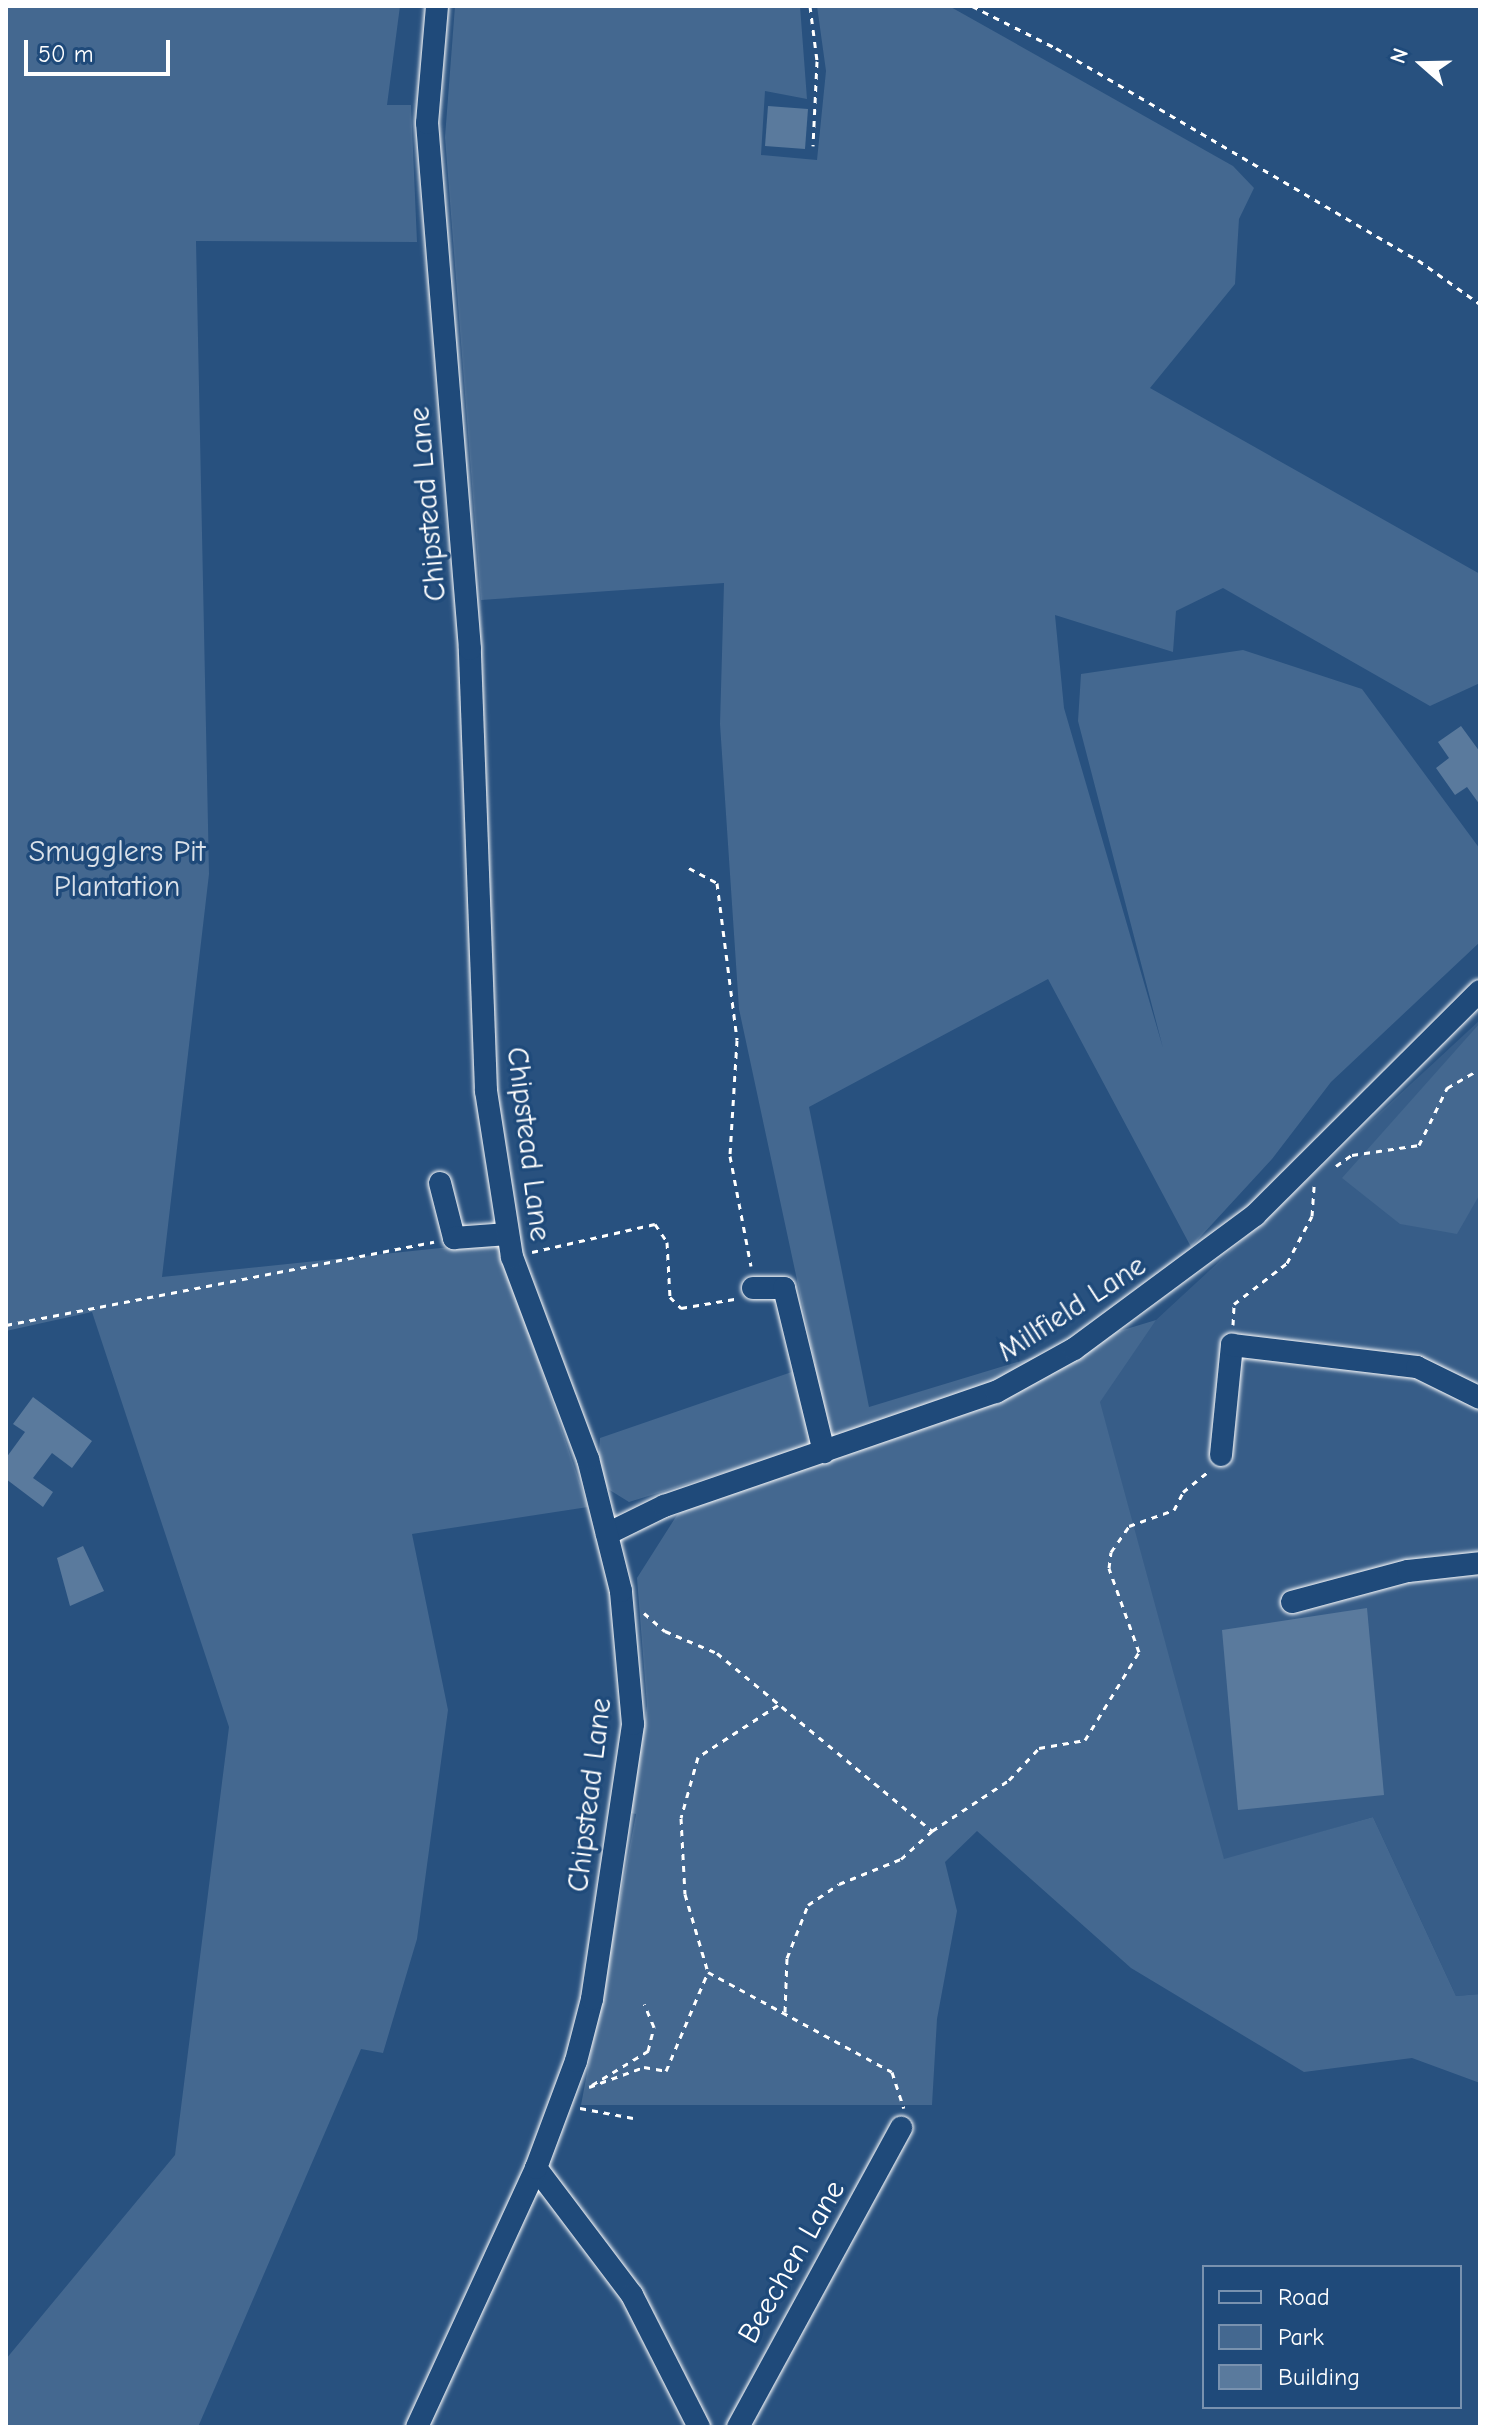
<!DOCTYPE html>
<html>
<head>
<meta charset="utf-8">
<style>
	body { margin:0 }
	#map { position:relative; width:1486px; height:2433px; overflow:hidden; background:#28517f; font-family:"Comic Neue",sans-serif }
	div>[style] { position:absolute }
	.built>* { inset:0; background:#375d88 }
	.green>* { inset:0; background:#446890 }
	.building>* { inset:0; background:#5a7a9d }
	.path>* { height:3px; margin-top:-1.5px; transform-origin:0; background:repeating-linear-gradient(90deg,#fff 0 6px,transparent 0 12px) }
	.roads { filter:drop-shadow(0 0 2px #fff) drop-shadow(0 0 2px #fff) }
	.minor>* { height:22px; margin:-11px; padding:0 11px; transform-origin:11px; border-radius:11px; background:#1f4a7a }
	span { translate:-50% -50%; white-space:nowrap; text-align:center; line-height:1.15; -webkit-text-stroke:7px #1f4a7a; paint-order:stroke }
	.street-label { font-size:30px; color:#fff }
	.park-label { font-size:30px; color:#dae1e9 }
	.frame { position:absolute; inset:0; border:8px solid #fff; pointer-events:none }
	.legend { position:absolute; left:1202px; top:2265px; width:260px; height:144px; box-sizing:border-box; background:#1f4a7a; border:2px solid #7992af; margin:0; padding:10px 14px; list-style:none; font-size:24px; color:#fff }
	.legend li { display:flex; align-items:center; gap:16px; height:40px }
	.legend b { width:40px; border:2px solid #7992af }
	.north { position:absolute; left:1382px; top:24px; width:80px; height:80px; -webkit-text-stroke:6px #1f4a7a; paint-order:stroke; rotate:290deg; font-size:22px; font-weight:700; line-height:32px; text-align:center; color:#fff }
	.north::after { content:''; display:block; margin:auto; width:28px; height:36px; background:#fff; clip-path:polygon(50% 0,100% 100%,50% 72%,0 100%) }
	.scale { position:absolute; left:24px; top:40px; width:146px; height:36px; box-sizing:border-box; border:4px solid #fff; border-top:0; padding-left:10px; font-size:24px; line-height:28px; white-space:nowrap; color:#fff; -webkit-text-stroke:6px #1f4a7a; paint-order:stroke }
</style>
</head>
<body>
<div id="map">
	<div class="built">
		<div style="clip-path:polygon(1480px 1020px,1480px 1994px,1456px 1996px,1373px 1817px,1224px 1860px,1061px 1381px,1156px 1320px)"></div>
	</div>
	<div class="green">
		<div style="clip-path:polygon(6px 6px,400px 6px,387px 105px,411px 105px,417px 242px,196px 241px,209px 874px,162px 1277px,498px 1242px,588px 1507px,412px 1534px,448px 1710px,417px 1939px,383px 2053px,361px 2049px,198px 2427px,6px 2427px,6px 2359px,175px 2155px,229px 1727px,92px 1312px,6px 1331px)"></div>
		<div style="clip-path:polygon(455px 6px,800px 6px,807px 99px,765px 91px,761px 155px,817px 160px,826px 71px,817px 6px,949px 6px,1233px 166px,1254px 188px,1239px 219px,1235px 284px,1150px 388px,1480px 574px,1480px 683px,1430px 706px,1223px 588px,1176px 611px,1173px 652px,1055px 615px,1064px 708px,1163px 1048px,1078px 721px,1081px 674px,1243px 650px,1362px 689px,1480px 849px,1480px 942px,1331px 1082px,1272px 1159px,1191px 1247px,1048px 979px,809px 1107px,869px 1407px,1156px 1320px,1100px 1402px,1224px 1859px,1373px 1817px,1456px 1996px,1480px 1994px,1480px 2083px,1412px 2058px,1304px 2072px,1131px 1968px,977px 1831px,945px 1862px,957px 1911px,937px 2019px,932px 2105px,581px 2105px,636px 1814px,631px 1813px,647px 1706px,637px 1578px,677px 1515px,752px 1464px,629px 1502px,608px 1489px,598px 1464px,600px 1438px,815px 1364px,739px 1009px,720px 724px,724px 583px,481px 600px,445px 137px)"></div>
		<div style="clip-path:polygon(1480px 1023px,1480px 1194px,1457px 1234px,1400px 1224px,1342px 1178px)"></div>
	</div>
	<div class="building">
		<div style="clip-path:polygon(768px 106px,808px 109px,805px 149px,765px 146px)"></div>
		<div style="clip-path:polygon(1461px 726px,1480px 752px,1480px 805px,1467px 787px,1455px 795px,1436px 768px,1449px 758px,1438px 742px)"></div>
		<div style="clip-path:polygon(33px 1397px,92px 1441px,72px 1468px,52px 1453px,33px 1478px,53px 1492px,43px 1507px,6px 1479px,6px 1458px,25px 1432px,13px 1424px)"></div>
		<div style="clip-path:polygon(83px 1546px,104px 1591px,70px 1606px,57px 1558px)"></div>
		<div style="clip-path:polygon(1367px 1608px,1384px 1795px,1238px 1810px,1222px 1630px)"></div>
	</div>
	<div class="path">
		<div style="left:810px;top:6px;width:55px;rotate:82.7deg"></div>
		<div style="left:817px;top:61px;width:85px;rotate:92.7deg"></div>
		<div style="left:972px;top:6px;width:94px;rotate:26.6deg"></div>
		<div style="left:1056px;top:48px;width:420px;rotate:30.4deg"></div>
		<div style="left:1418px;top:260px;width:76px;rotate:35.4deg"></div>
		<div style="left:689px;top:868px;width:32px;rotate:28deg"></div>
		<div style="left:717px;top:883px;width:158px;rotate:82.7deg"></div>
		<div style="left:737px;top:1040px;width:116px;rotate:93.5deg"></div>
		<div style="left:730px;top:1156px;width:112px;rotate:79.2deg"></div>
		<div style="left:1336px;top:1166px;width:19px;rotate:-35deg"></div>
		<div style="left:1352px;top:1155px;width:68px;rotate:-8.5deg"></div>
		<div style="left:1419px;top:1145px;width:64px;rotate:-63.8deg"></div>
		<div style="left:1447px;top:1088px;width:38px;rotate:-30deg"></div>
		<div style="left:532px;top:1252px;width:126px;rotate:-12.8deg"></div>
		<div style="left:655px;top:1224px;width:22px;rotate:56deg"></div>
		<div style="left:667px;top:1242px;width:55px;rotate:86.9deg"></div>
		<div style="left:670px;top:1297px;width:16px;rotate:45deg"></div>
		<div style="left:681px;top:1308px;width:54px;rotate:-9.6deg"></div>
		<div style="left:6px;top:1325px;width:436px;rotate:-11deg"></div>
		<div style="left:1233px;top:1325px;width:21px;rotate:-87deg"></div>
		<div style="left:1234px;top:1304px;width:67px;rotate:-37.7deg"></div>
		<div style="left:1287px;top:1263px;width:53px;rotate:-62deg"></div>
		<div style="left:1312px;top:1216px;width:30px;rotate:-86deg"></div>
		<div style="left:644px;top:1613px;width:28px;rotate:41deg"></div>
		<div style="left:665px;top:1631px;width:56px;rotate:22.9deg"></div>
		<div style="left:717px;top:1653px;width:279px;rotate:39.6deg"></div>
		<div style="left:932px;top:1831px;width:92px;rotate:-33.5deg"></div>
		<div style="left:1009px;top:1780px;width:44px;rotate:-46.8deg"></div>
		<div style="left:1039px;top:1748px;width:47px;rotate:-9.9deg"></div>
		<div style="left:1085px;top:1740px;width:103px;rotate:-58.5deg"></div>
		<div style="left:1139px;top:1652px;width:89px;rotate:-109.7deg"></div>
		<div style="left:1109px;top:1568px;width:16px;rotate:-83deg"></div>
		<div style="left:1111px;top:1552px;width:32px;rotate:-55deg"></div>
		<div style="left:1129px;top:1526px;width:48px;rotate:-19.6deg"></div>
		<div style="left:1174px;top:1510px;width:20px;rotate:-63deg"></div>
		<div style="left:1183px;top:1492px;width:33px;rotate:-39deg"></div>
		<div style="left:778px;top:1705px;width:95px;rotate:147deg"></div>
		<div style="left:698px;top:1757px;width:63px;rotate:105.6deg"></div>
		<div style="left:681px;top:1818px;width:76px;rotate:87deg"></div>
		<div style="left:685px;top:1894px;width:81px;rotate:73.6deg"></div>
		<div style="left:708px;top:1972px;width:209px;rotate:28.5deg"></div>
		<div style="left:892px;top:2072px;width:38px;rotate:72deg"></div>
		<div style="left:785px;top:2012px;width:54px;rotate:-87.9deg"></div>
		<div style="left:787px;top:1958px;width:57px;rotate:-68.4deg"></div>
		<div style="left:808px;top:1905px;width:37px;rotate:-34deg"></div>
		<div style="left:839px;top:1884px;width:67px;rotate:-22deg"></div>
		<div style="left:901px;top:1859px;width:42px;rotate:-42.1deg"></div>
		<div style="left:592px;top:2085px;width:66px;rotate:-31.3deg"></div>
		<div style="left:648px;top:2051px;width:25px;rotate:-76deg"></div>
		<div style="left:654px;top:2027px;width:25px;rotate:-113deg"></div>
		<div style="left:589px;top:2087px;width:59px;rotate:-20deg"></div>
		<div style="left:644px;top:2067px;width:22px;rotate:10deg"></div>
		<div style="left:666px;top:2071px;width:108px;rotate:-67deg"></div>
		<div style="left:580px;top:2108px;width:54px;rotate:10.7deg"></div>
	</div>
	<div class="roads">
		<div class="minor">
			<div style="left:440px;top:1183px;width:57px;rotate:75.7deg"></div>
			<div style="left:454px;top:1238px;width:54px;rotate:-4.2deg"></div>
			<div style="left:753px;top:1288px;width:31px"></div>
			<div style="left:784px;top:1288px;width:169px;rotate:76.3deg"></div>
			<div style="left:1221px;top:1455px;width:111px;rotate:-84.3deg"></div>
			<div style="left:1232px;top:1345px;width:186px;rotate:6.8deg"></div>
			<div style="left:1417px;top:1367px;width:70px;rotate:26.2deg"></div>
			<div style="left:607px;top:1534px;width:64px;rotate:-26.2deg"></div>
			<div style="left:664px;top:1506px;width:351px;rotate:-19deg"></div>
			<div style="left:996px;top:1392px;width:89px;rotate:-28.9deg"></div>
			<div style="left:1074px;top:1349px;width:225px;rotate:-36.5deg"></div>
			<div style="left:1255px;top:1215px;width:317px;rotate:-44.9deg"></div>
			<div style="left:1292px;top:1602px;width:120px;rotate:-15deg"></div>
			<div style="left:1408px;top:1571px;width:72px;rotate:-6.3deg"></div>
			<div style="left:536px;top:2168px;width:159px;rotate:52.9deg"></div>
			<div style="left:632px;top:2295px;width:148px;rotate:63.1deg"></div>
			<div style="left:417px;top:2427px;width:285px;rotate:-65.3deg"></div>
			<div style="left:536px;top:2168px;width:114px;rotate:-69.5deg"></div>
			<div style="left:576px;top:2061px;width:64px;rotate:-75.5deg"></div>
			<div style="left:592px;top:1999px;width:278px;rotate:-81.5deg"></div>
			<div style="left:633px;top:1724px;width:134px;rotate:-95.2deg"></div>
			<div style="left:621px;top:1591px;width:136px;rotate:-104deg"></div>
			<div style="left:588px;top:1459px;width:216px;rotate:-110.6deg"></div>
			<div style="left:512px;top:1257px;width:168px;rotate:-98.9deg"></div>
			<div style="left:486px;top:1091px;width:442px;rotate:-92.1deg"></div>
			<div style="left:470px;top:649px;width:528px;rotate:-94.67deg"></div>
			<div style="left:427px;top:123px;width:117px;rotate:-85.1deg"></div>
			<div style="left:738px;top:2427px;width:341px;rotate:-61.4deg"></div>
		</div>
	</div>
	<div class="street-label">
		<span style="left:428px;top:504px;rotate:-95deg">Chipstead Lane</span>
		<span style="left:528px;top:1144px;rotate:83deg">Chipstead Lane</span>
		<span style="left:1072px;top:1309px;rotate:-33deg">Millfield Lane</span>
		<span style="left:590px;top:1795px;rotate:-83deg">Chipstead Lane</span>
		<span style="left:792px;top:2262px;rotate:-60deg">Beechen Lane</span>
	</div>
	<div class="park-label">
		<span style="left:117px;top:869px">Smugglers Pit<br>Plantation</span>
	</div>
	<div class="frame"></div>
	<ul class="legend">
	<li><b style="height:10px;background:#1f4a7a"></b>Road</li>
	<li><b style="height:22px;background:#446890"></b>Park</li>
	<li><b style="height:22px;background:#5a7a9d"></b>Building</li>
	</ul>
	<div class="north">N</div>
	<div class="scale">50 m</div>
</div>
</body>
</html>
